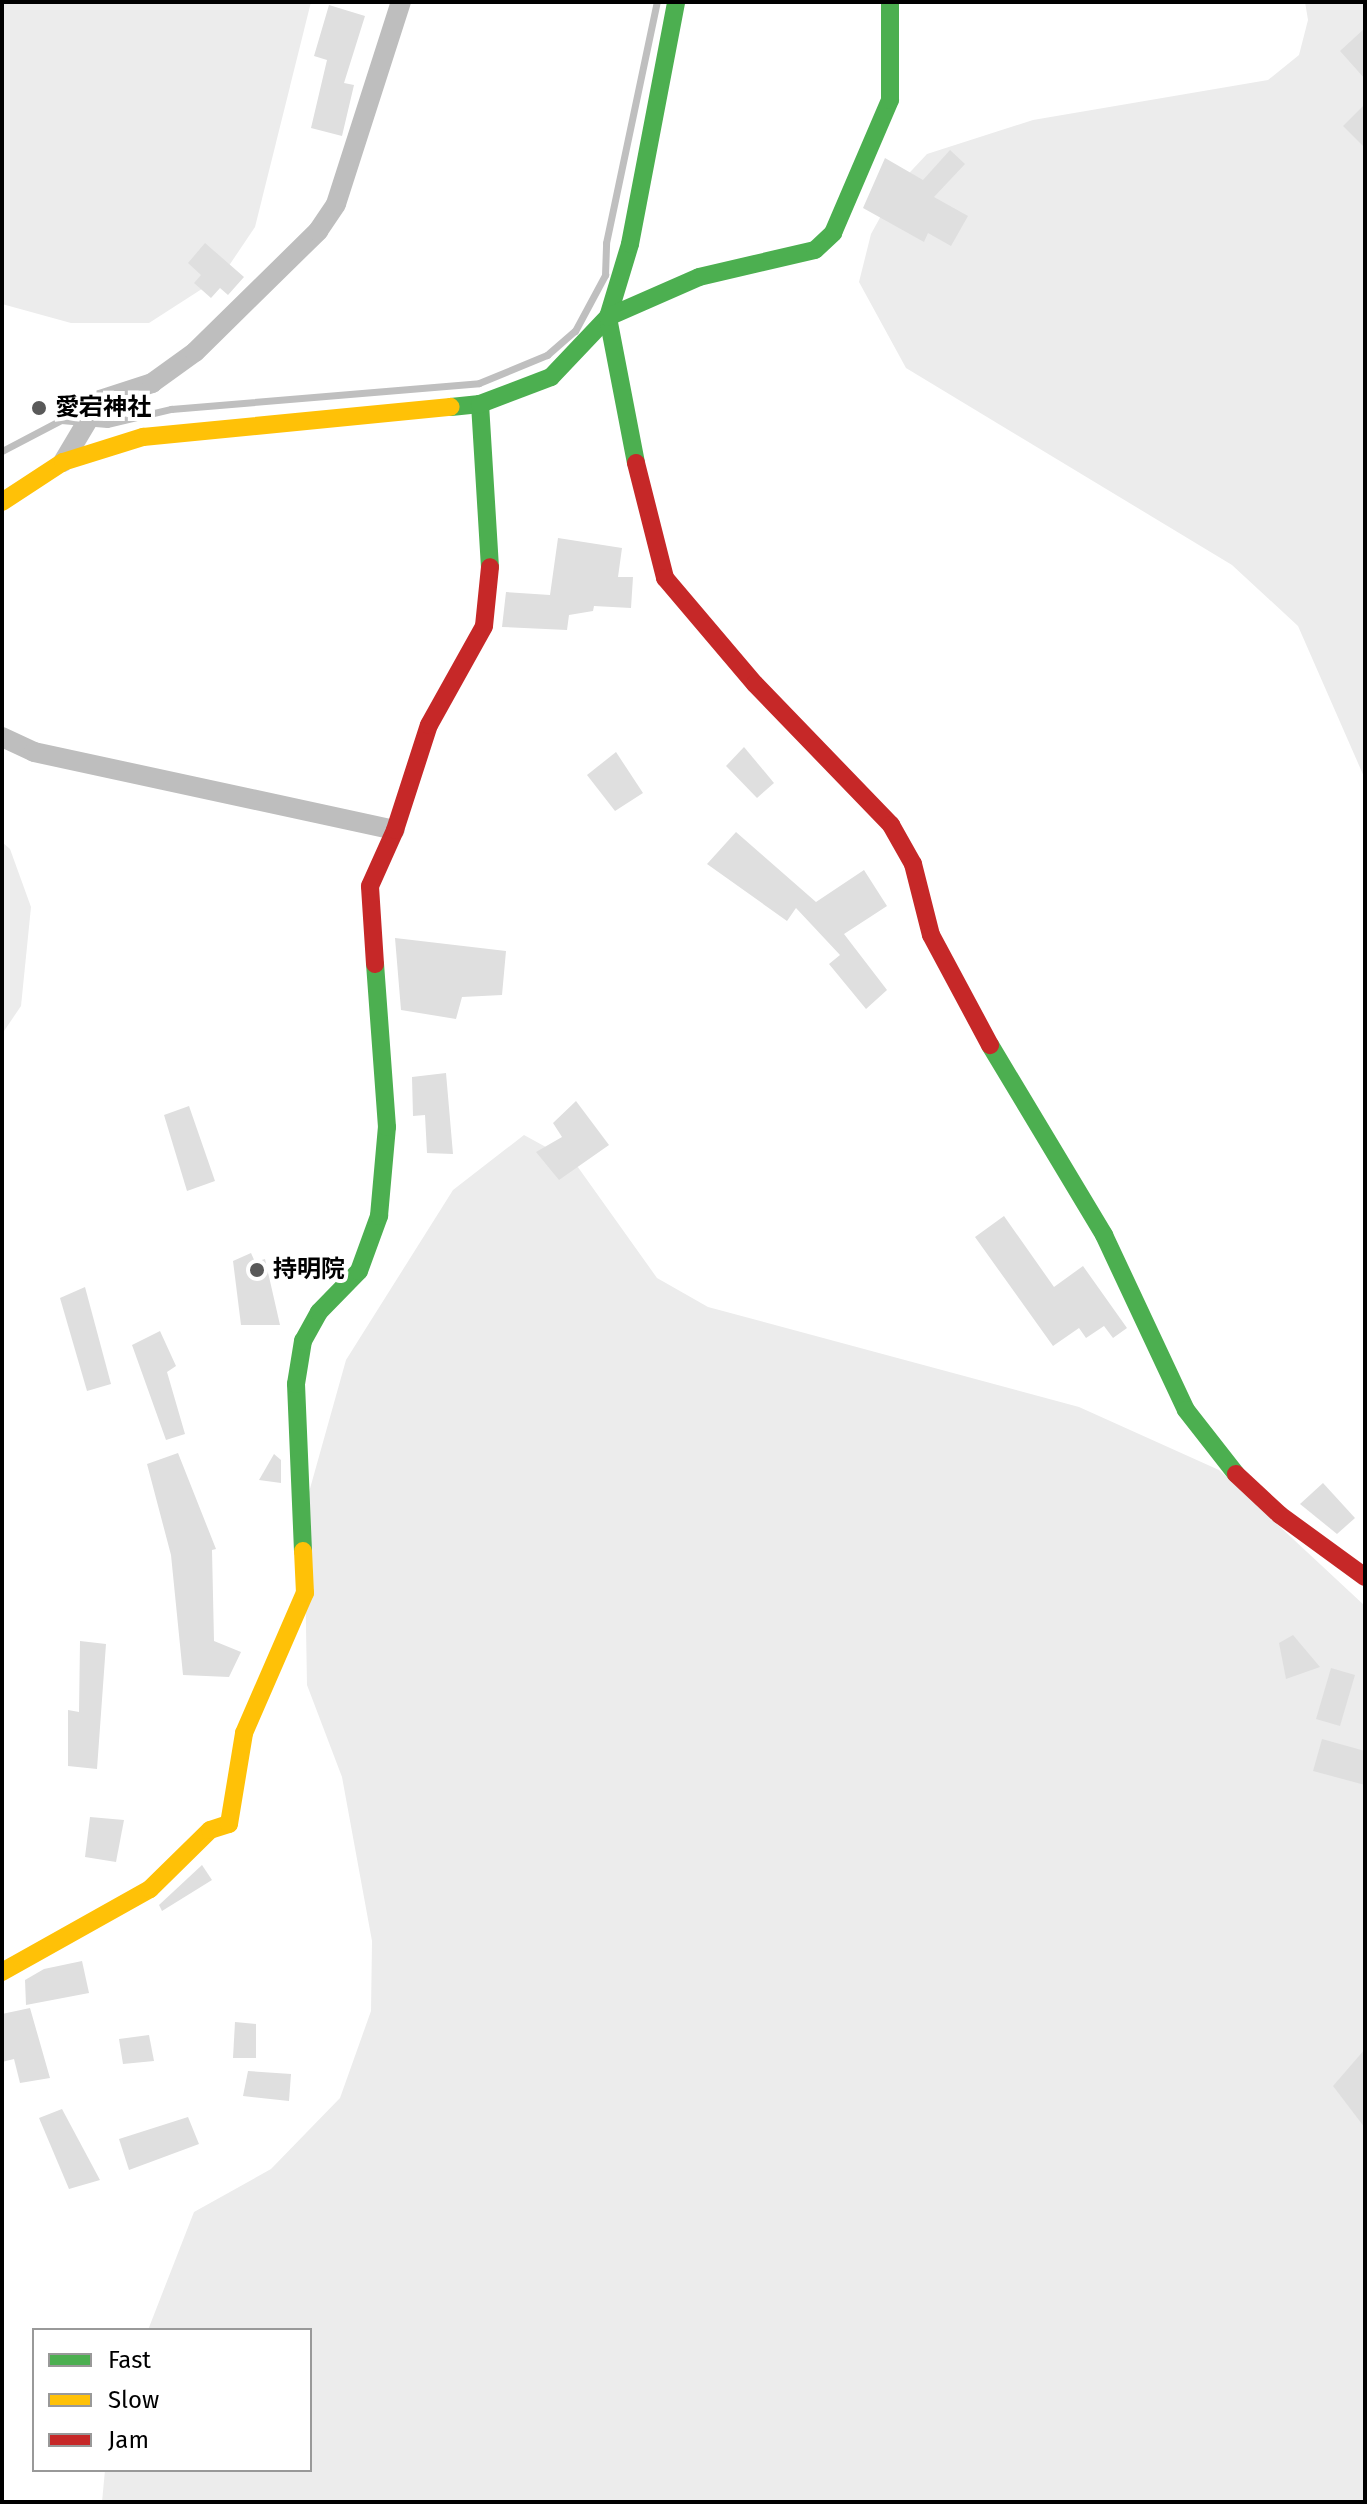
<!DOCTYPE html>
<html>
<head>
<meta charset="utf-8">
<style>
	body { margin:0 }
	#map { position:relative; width:1367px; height:2504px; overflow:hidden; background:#fff; font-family:"Fira Sans","Noto Sans JP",sans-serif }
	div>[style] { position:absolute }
	.green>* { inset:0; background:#ececec }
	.stream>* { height:7px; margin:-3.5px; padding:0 3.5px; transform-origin:3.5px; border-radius:3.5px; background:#bfbfbf }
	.building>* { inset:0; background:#dfdfdf }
	.street>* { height:20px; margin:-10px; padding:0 10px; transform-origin:10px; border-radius:10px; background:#bebebe }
	.fast>* { height:18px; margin:-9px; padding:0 9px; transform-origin:9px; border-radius:9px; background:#4caf50 }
	.slow>* { height:18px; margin:-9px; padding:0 9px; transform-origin:9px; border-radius:9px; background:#ffc107 }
	.jam>* { height:18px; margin:-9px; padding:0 9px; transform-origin:9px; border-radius:9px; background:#c62828 }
	.dots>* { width:22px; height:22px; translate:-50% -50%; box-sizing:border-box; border:4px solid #fff; border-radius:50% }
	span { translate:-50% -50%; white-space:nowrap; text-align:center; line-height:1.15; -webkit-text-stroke:8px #fff; paint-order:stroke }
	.poi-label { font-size:24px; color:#000; font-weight:700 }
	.left { translate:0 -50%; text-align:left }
	.frame { position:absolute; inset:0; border:4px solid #000; pointer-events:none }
	.legend { position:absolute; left:32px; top:2328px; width:280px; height:144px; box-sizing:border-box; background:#fff; border:2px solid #999; margin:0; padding:10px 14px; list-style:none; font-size:24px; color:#000 }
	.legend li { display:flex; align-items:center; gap:16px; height:40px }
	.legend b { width:40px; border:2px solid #999 }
</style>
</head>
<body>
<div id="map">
	<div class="green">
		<div style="clip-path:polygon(2px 2px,311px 2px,255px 227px,222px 276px,149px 323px,71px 323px,2px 304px)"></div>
		<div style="clip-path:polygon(1305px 2px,1365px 2px,1365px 779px,1298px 626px,1232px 565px,906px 368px,859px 282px,871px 234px,898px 185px,927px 154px,1033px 120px,1268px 80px,1299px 55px,1308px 20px)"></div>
		<div style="clip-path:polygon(2px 842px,10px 849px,31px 907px,21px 1006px,2px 1034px)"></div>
		<div style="clip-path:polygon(524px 1135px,575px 1163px,657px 1278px,708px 1307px,1079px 1407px,1219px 1470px,1365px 1606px,1365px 2502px,102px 2502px,105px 2470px,310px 2470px,310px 2330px,148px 2330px,194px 2212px,271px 2169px,340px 2098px,371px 2011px,372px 1941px,342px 1777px,307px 1685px,304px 1510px,346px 1360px,453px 1190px)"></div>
	</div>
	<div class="stream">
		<div style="left:2px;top:451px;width:67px;rotate:-27.7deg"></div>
		<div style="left:61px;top:420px;width:46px;rotate:5deg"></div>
		<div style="left:107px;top:424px;width:66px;rotate:-13.2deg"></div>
		<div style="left:171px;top:409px;width:309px;rotate:-4.8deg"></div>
		<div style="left:479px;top:383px;width:74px;rotate:-22.4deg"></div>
		<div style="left:547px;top:355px;width:37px;rotate:-41deg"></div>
		<div style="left:575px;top:331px;width:64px;rotate:-61.8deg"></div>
		<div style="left:605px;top:275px;width:32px;rotate:-88deg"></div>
		<div style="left:606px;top:243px;width:246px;rotate:-78.1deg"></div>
	</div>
	<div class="building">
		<div style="clip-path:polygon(329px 5px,365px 16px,344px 83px,354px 85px,342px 136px,311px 128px,327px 60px,314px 56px)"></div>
		<div style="clip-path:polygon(1365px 28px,1365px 79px,1340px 51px)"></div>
		<div style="clip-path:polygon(1365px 104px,1365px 148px,1343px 126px)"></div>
		<div style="clip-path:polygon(950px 150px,965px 164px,934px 197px,968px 216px,951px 246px,928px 233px,924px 242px,863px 208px,885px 158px,923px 180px)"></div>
		<div style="clip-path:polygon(205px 243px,244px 277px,228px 295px,220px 288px,211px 298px,194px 283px,201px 275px,188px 263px)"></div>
		<div style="clip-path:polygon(558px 538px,622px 548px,618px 577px,633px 577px,631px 608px,594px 606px,593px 611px,569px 615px,567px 630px,502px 627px,506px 592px,550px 595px)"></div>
		<div style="clip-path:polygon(744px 747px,774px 783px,757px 798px,726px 766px)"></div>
		<div style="clip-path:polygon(616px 752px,643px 793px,615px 811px,587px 775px)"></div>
		<div style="clip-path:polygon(736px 832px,816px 902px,864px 870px,887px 906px,844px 934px,887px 990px,866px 1009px,829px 964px,840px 955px,796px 908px,787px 921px,707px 864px)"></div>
		<div style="clip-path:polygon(395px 938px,506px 951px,502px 995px,462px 997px,456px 1019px,401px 1010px)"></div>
		<div style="clip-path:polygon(446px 1073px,453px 1154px,427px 1153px,425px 1115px,413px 1116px,412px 1077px)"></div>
		<div style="clip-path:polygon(576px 1101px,609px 1145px,559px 1180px,536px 1152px,562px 1137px,553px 1123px)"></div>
		<div style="clip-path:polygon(189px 1106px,215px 1181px,187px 1191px,164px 1115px)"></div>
		<div style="clip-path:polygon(1004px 1216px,1054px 1287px,1083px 1266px,1127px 1328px,1113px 1338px,1104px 1326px,1086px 1338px,1079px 1328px,1053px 1346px,975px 1237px)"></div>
		<div style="clip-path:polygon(251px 1253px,255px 1262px,265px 1259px,280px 1325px,241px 1325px,233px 1261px)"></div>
		<div style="clip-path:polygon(85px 1287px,111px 1384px,87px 1391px,60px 1298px)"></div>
		<div style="clip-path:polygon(160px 1331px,176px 1366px,167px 1372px,185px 1434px,166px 1440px,132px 1345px)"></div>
		<div style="clip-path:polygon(178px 1453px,216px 1549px,212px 1550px,214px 1641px,241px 1652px,229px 1677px,183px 1675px,171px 1555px,147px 1464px)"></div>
		<div style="clip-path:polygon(274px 1454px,281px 1460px,281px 1483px,259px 1480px)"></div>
		<div style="clip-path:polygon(1323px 1483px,1355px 1518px,1337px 1534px,1300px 1504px)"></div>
		<div style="clip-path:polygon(1293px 1635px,1320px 1667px,1286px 1679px,1279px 1643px)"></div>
		<div style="clip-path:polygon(80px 1641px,106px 1644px,97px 1769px,68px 1766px,68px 1710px,79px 1712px)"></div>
		<div style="clip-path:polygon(1331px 1668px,1355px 1675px,1340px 1726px,1316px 1719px)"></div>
		<div style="clip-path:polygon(1322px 1739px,1365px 1751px,1365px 1785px,1313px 1771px)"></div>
		<div style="clip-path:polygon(90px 1817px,124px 1820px,116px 1862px,85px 1857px)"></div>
		<div style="clip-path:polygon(202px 1865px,212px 1880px,162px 1911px,159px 1905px)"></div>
		<div style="clip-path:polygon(82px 1961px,89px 1993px,26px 2005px,25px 1980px,44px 1969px)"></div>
		<div style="clip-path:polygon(30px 2008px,50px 2078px,20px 2083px,14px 2059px,2px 2062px,2px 2014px)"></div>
		<div style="clip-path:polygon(235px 2022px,256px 2024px,256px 2058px,233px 2058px)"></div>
		<div style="clip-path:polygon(149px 2035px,154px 2061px,123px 2064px,119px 2039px)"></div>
		<div style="clip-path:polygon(1365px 2049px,1365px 2128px,1333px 2086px)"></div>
		<div style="clip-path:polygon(248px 2071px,291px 2074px,289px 2101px,243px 2096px)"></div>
		<div style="clip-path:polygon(62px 2109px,100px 2180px,69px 2189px,39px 2118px)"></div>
		<div style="clip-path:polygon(188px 2117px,199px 2144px,129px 2170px,119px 2139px)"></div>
	</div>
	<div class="street">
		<div style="left:63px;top:462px;width:72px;rotate:-59.2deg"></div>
		<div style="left:100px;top:400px;width:55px;rotate:-18.1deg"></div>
		<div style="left:152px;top:383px;width:53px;rotate:-35.8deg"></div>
		<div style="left:195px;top:352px;width:173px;rotate:-44.5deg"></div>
		<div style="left:318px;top:231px;width:32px;rotate:-56deg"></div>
		<div style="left:336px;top:204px;width:212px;rotate:-72.2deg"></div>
		<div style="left:2px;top:737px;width:35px;rotate:25deg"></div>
		<div style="left:34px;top:752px;width:369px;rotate:12.2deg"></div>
	</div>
	<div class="fast">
		<div style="left:480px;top:404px;width:163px;rotate:86.5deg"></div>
		<div style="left:451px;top:407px;width:29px;rotate:-6deg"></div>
		<div style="left:480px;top:404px;width:76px;rotate:-20.8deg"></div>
		<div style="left:551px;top:377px;width:83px;rotate:-46.5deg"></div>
		<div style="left:608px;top:317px;width:76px;rotate:-73.2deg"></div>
		<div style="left:630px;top:244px;width:246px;rotate:-79.2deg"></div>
		<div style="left:636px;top:463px;width:149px;rotate:-100.9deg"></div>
		<div style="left:608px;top:317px;width:99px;rotate:-23.7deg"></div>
		<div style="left:699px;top:277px;width:119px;rotate:-13.1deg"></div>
		<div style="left:815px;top:250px;width:25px;rotate:-43deg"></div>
		<div style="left:833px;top:233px;width:145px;rotate:-66.8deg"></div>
		<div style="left:890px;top:100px;width:98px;rotate:-90deg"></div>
		<div style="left:990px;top:1045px;width:222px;rotate:59deg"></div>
		<div style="left:1104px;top:1235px;width:193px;rotate:64.9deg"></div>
		<div style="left:1186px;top:1410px;width:81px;rotate:52deg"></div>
		<div style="left:303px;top:1551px;width:167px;rotate:-92.4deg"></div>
		<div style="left:296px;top:1384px;width:44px;rotate:-80.8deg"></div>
		<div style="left:303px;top:1341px;width:33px;rotate:-61deg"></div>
		<div style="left:319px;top:1312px;width:57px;rotate:-45.7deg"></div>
		<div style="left:359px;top:1271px;width:59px;rotate:-70deg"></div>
		<div style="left:379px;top:1216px;width:89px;rotate:-84.9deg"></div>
		<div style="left:387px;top:1127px;width:163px;rotate:-94.2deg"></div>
	</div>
	<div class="slow">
		<div style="left:2px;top:502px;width:73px;rotate:-33.3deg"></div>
		<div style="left:63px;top:462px;width:84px;rotate:-17.4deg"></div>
		<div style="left:143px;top:437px;width:309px;rotate:-5.6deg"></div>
		<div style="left:2px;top:1972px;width:170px;rotate:-29.3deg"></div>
		<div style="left:150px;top:1889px;width:84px;rotate:-44.5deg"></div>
		<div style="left:210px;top:1830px;width:20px;rotate:-18deg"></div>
		<div style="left:229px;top:1824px;width:92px;rotate:-80.6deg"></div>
		<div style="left:244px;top:1733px;width:153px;rotate:-66.5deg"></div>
		<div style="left:305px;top:1593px;width:42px;rotate:-92.7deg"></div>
	</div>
	<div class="jam">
		<div style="left:636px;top:463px;width:119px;rotate:75.8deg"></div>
		<div style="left:665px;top:578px;width:139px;rotate:49.7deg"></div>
		<div style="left:755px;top:684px;width:196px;rotate:46deg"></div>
		<div style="left:891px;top:825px;width:45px;rotate:60.6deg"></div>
		<div style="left:913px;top:864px;width:73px;rotate:75.8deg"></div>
		<div style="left:931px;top:935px;width:125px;rotate:61.8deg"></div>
		<div style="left:375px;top:964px;width:78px;rotate:-93.7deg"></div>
		<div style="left:370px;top:886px;width:61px;rotate:-65.9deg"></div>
		<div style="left:395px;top:830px;width:110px;rotate:-72.1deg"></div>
		<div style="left:429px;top:725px;width:113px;rotate:-60.9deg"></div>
		<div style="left:484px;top:626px;width:59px;rotate:-84.2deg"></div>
		<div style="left:1236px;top:1474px;width:60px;rotate:43deg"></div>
		<div style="left:1280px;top:1515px;width:105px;rotate:36.1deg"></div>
	</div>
	<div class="dots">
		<div style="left:39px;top:408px;background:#595959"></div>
		<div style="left:257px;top:1270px;background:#595959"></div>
	</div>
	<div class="poi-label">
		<span class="left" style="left:55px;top:408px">愛宕神社</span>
		<span class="left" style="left:273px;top:1270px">持明院</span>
	</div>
	<div class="frame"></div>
	<ul class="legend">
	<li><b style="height:10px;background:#4caf50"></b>Fast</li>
	<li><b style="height:10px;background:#ffc107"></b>Slow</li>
	<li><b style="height:10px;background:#c62828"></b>Jam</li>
	</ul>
</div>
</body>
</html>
